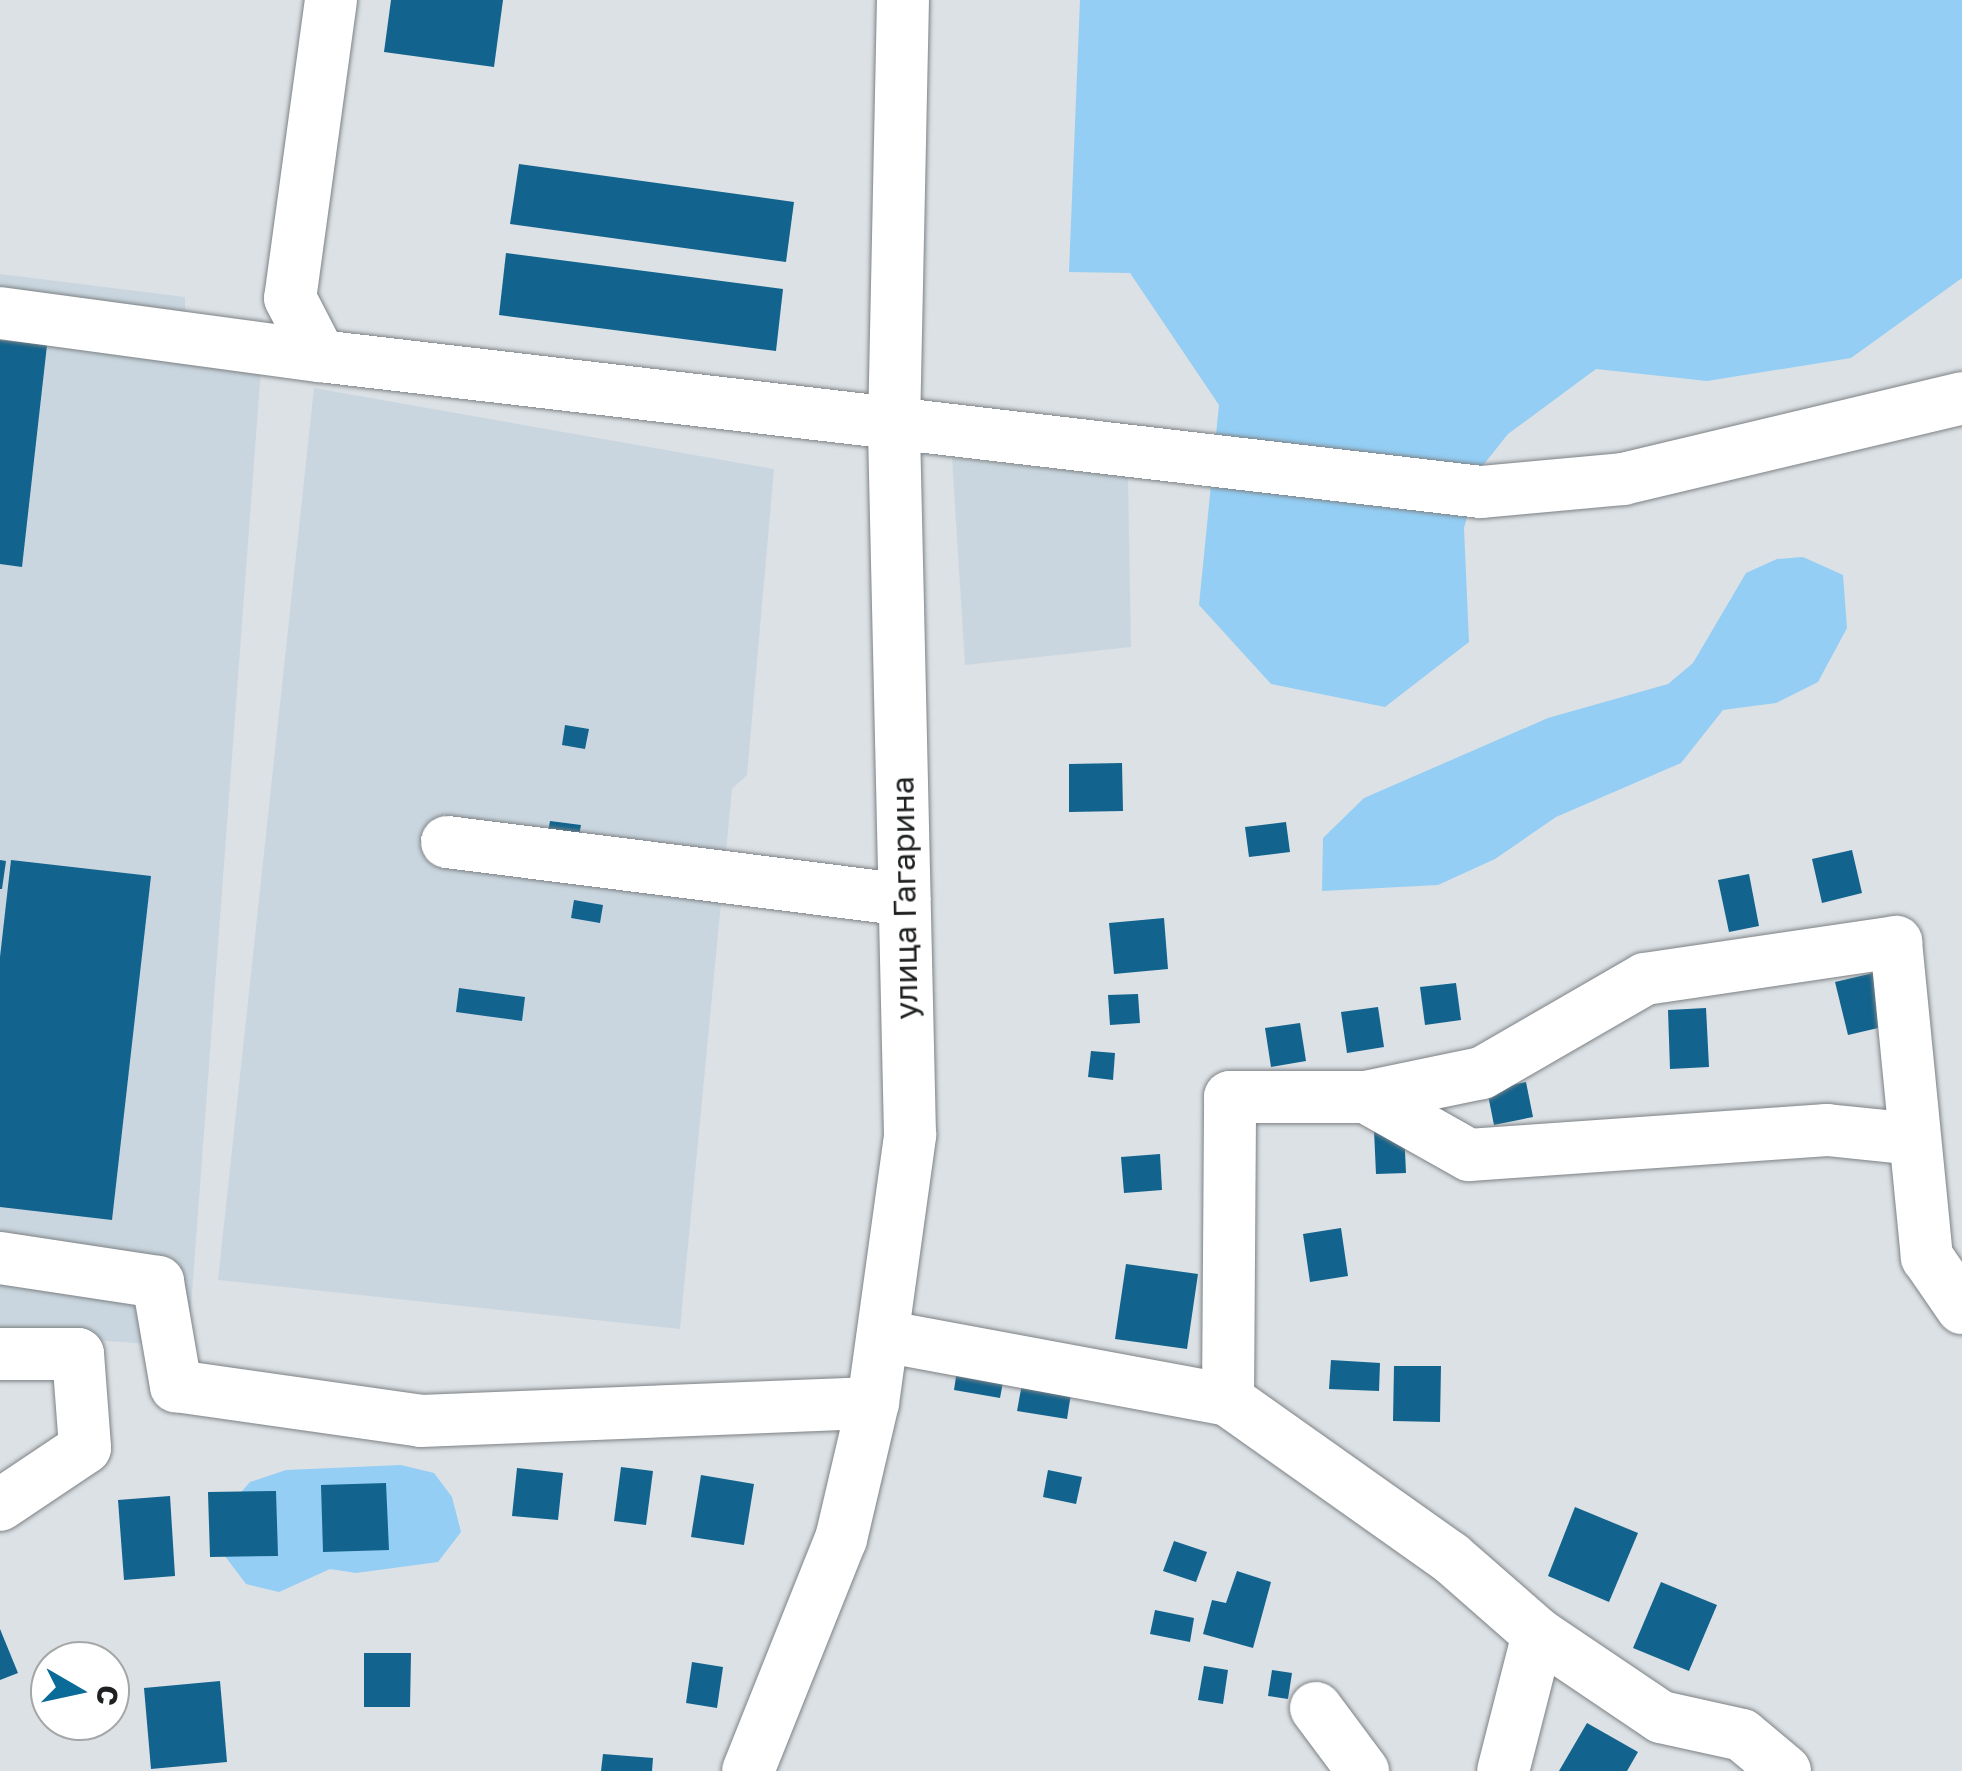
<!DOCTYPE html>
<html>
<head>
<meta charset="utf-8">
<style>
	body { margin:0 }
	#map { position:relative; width:1962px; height:1771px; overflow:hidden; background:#dce1e5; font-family:"Golos Text",sans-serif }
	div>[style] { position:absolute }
	.built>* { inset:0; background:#cad6df }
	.green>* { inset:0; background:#94cef4 }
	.building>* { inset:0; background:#12638d }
	.roads { filter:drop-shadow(0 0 2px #7d8285) drop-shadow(0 0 2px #7d8285) }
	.minor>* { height:52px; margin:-26px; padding:0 26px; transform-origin:26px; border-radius:26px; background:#fff }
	span { translate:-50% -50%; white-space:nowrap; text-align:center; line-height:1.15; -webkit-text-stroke:10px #fff; paint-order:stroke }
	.street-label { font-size:32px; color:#1e2021 }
	.north { position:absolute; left:30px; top:1641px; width:100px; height:100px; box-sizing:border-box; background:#fff; border:2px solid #a5a6a6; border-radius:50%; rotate:99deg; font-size:28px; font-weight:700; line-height:40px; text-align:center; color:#1e2021 }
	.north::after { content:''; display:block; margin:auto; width:35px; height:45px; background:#0a6b99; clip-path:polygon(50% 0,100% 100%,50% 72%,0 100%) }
</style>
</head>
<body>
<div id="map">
	<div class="built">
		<div style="clip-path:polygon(0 274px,185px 297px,185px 364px,261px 369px,188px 1347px,0 1333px)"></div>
		<div style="clip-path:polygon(314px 388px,774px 469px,747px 775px,732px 789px,680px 1329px,218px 1280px)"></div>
		<div style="clip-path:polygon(952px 458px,1128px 477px,1131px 647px,965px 665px)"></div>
	</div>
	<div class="green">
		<div style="clip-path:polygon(1080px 0,1962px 0,1962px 278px,1851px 358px,1707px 381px,1596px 369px,1508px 434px,1480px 469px,1464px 528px,1469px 642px,1385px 707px,1271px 684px,1199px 605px,1219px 405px,1130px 273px,1069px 272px)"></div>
		<div style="clip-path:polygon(1803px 557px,1843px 575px,1847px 628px,1818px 682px,1776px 703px,1723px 710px,1681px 763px,1556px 817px,1495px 859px,1438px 885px,1322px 891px,1323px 838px,1364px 798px,1548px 718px,1668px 684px,1693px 663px,1746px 573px,1777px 559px)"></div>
		<div style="clip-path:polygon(401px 1465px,434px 1473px,452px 1497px,461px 1532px,438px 1562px,356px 1573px,330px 1569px,279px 1592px,246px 1584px,221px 1551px,223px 1513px,250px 1482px,286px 1470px)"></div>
	</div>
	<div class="building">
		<div style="clip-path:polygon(391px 0,503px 0,494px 67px,384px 52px)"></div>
		<div style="clip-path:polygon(519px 164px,794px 202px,786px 262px,510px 224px)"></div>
		<div style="clip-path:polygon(506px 253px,783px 289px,776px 351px,499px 315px)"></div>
		<div style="clip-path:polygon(0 340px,47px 345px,22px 567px,0 564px)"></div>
		<div style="clip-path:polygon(565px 725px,589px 729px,585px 749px,562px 745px)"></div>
		<div style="clip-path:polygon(1122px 763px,1123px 811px,1069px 812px,1069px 764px)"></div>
		<div style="clip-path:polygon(550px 821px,581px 825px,577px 846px,546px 842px)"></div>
		<div style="clip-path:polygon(1286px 822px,1290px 852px,1249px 857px,1245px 827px)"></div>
		<div style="clip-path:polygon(1852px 850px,1862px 893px,1822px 903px,1812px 859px)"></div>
		<div style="clip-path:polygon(0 860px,6px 861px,2px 889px,0 889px)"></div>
		<div style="clip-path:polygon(11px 860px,151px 876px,112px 1220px,0 1207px,0 957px)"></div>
		<div style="clip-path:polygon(1749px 874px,1759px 926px,1729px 932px,1718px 880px)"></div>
		<div style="clip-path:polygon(574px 900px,603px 905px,600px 923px,571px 918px)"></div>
		<div style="clip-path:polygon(1164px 918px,1168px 969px,1114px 974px,1109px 923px)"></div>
		<div style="clip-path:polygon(1877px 972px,1891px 1025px,1848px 1035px,1835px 982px)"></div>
		<div style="clip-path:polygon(1456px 983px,1461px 1020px,1425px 1025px,1420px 987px)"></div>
		<div style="clip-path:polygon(459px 988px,525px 997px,522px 1021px,456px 1012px)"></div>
		<div style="clip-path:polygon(1138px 994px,1140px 1023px,1110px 1025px,1108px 995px)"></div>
		<div style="clip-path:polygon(1378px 1007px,1384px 1047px,1347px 1053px,1341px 1012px)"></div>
		<div style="clip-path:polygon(1706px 1008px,1709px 1067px,1670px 1069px,1668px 1010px)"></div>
		<div style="clip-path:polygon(1300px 1023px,1306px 1061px,1271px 1067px,1265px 1028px)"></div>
		<div style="clip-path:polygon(1091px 1051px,1115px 1053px,1113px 1080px,1088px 1077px)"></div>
		<div style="clip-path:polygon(1526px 1082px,1533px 1117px,1494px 1125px,1487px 1090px)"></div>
		<div style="clip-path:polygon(1404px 1129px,1406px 1173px,1376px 1174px,1374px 1130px)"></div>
		<div style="clip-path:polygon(1160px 1154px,1162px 1190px,1124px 1193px,1121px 1157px)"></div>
		<div style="clip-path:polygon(1341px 1228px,1348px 1276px,1310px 1282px,1303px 1234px)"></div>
		<div style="clip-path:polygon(1126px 1264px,1198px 1274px,1187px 1349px,1115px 1339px)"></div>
		<div style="clip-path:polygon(959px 1357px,1006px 1366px,1000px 1398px,954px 1390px)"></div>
		<div style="clip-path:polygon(1331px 1360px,1380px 1363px,1379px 1391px,1329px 1389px)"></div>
		<div style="clip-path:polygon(1394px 1366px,1441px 1366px,1440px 1422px,1393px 1421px)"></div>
		<div style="clip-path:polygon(1024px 1373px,1073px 1381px,1067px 1419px,1017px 1411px)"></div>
		<div style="clip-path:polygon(621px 1467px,653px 1471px,646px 1525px,614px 1521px)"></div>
		<div style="clip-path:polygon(517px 1468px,563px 1473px,558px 1520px,512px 1516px)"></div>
		<div style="clip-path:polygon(1048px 1470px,1082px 1477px,1076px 1504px,1043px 1497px)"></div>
		<div style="clip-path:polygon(701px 1475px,754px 1484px,744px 1545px,691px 1537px)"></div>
		<div style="clip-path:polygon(386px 1483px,389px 1550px,323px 1552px,321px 1485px)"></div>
		<div style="clip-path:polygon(276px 1491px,278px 1556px,210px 1557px,208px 1492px)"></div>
		<div style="clip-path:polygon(170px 1496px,175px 1576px,124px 1580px,118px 1500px)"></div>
		<div style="clip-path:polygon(1575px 1507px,1638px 1533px,1609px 1602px,1548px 1576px)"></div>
		<div style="clip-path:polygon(1174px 1541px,1207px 1552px,1196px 1582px,1163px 1571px)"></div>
		<div style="clip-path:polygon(1237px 1571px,1271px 1582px,1253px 1648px,1203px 1634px,1212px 1600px,1226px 1603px)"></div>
		<div style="clip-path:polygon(1661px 1582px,1717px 1605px,1689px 1671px,1633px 1648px)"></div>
		<div style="clip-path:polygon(1155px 1610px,1194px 1618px,1190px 1642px,1150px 1634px)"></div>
		<div style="clip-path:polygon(0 1629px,18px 1673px,0 1680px)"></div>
		<div style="clip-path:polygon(364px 1653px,411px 1653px,410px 1707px,364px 1707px)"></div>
		<div style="clip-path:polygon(692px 1662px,723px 1667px,717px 1708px,686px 1703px)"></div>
		<div style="clip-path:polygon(1204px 1666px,1228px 1670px,1223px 1704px,1198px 1700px)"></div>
		<div style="clip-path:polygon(1272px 1670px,1292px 1673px,1288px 1699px,1268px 1696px)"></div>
		<div style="clip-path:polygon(220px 1681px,227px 1762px,151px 1769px,144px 1688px)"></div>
		<div style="clip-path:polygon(1587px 1723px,1638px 1752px,1627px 1771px,1559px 1771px)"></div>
		<div style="clip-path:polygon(603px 1754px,653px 1758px,652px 1771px,601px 1771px)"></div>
	</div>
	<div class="roads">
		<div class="minor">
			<div style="left:331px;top:0;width:301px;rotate:97.8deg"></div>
			<div style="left:290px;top:298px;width:65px;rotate:62.7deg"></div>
			<div style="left:320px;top:356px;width:1169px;rotate:6.68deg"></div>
			<div style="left:1481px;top:492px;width:143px;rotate:-5.2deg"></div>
			<div style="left:1623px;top:479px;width:349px;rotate:-13.4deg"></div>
			<div style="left:0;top:313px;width:323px;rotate:7.7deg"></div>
			<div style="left:447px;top:842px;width:461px;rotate:7.2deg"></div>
			<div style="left:1366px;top:1097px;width:118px;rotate:29.4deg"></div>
			<div style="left:1469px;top:1155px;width:359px;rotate:-4deg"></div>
			<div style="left:1827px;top:1130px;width:87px;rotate:5.9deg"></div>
			<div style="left:0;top:1258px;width:160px;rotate:8.6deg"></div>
			<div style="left:158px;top:1282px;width:106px;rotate:80.2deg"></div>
			<div style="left:176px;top:1386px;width:247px;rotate:8.1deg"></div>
			<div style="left:421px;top:1421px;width:452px;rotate:-2.3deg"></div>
			<div style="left:883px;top:1336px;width:351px;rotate:10.5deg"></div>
			<div style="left:1228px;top:1400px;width:272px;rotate:35.3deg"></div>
			<div style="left:1450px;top:1557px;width:117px;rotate:41.2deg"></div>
			<div style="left:1538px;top:1634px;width:141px;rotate:104.3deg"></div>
			<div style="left:0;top:1354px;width:78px"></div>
			<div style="left:78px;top:1354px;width:94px;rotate:85.7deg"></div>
			<div style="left:85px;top:1448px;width:102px;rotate:146.2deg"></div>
			<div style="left:1228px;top:1400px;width:303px;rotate:-89.6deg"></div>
			<div style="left:1230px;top:1097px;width:136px"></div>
			<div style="left:1366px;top:1097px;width:118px;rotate:-11.7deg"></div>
			<div style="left:1482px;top:1073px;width:188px;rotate:-30deg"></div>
			<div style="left:1645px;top:979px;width:254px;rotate:-8.4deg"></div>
			<div style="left:1896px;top:942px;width:317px;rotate:84.4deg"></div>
			<div style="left:1927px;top:1257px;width:62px;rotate:55.5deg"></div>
			<div style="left:1538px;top:1634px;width:148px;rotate:34deg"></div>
			<div style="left:1661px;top:1717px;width:83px;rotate:12.5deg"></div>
			<div style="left:1742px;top:1735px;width:56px;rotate:39.9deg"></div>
			<div style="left:1316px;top:1708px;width:79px;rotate:53.3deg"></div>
			<div style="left:748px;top:1771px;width:250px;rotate:-68.2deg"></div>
			<div style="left:841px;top:1539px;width:140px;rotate:-76.8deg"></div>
			<div style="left:873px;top:1403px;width:271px;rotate:-82.1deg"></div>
			<div style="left:910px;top:1135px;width:707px;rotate:-91.3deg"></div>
			<div style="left:894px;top:428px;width:428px;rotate:-88.8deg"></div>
		</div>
	</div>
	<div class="street-label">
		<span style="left:904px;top:898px;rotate:-91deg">улица Гагарина</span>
	</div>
	<div class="north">С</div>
</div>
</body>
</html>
